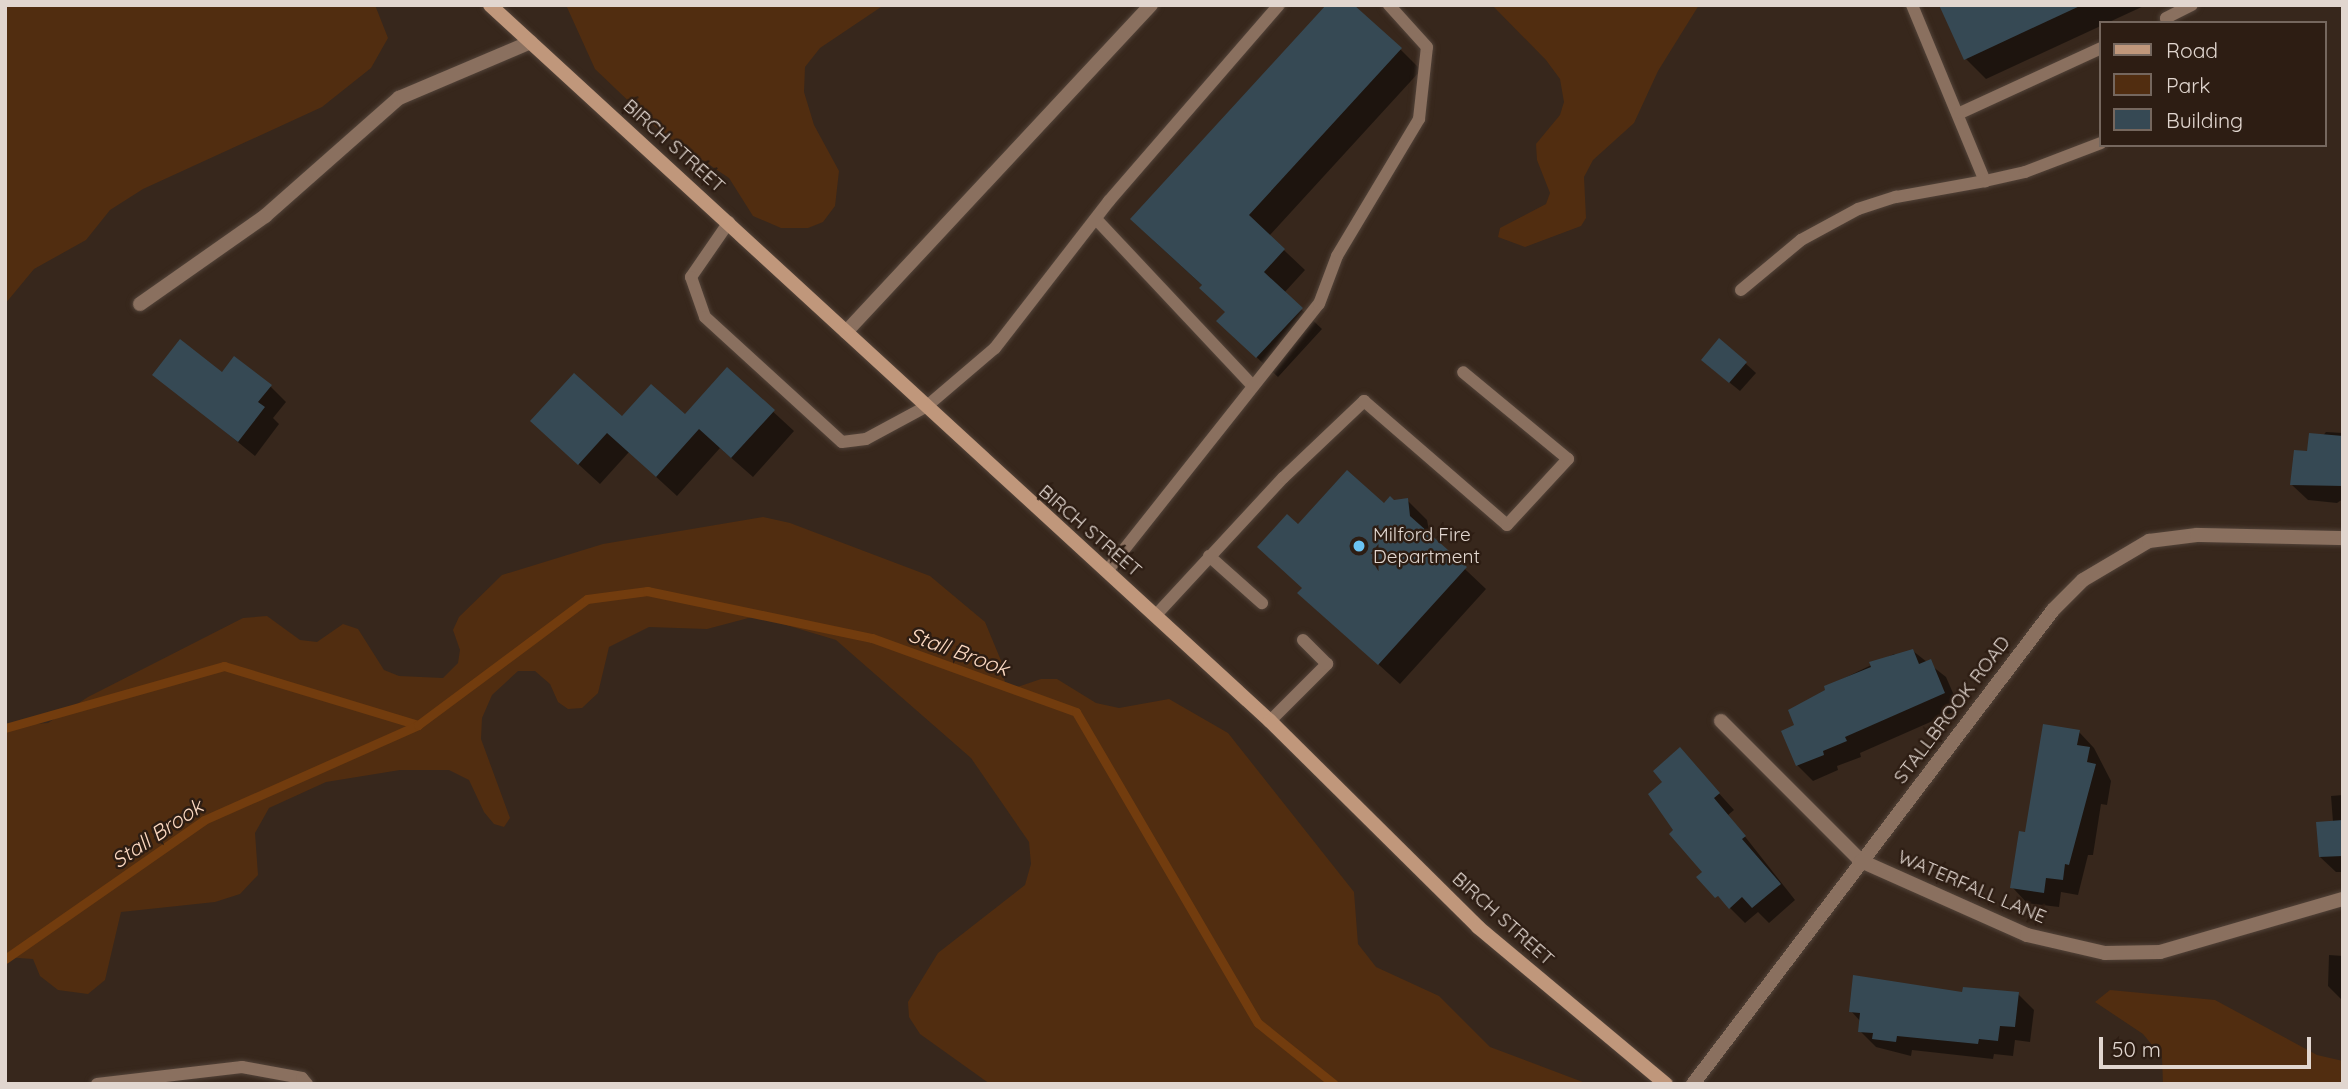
<!DOCTYPE html>
<html>
<head>
<meta charset="utf-8">
<style>
	body { margin:0 }
	#map { position:relative; width:2348px; height:1089px; overflow:hidden; background:#37271c; font-family:Quicksand,sans-serif }
	div>[style] { position:absolute }
	.green>* { inset:0; background:#512d10 }
	.shadow>* { inset:0; background:#0007 }
	.stream>* { height:9px; margin:-4.5px; padding:0 4.5px; transform-origin:4.5px; border-radius:4.5px; background:#723c0e }
	.building>* { inset:0; background:#364954 }
	.roads { filter:drop-shadow(0 0 2px #524339) drop-shadow(0 0 2px #524339) }
	.lane>* { height:12px; margin:-6px; padding:0 6px; transform-origin:6px; border-radius:6px; background:#8a705f }
	.street>* { height:14px; margin:-7px; padding:0 7px; transform-origin:7px; border-radius:7px; background:#8a705f }
	.secondary>* { height:14px; margin:-7px; padding:0 7px; transform-origin:7px; border-radius:7px; background:#c0977b }
	.dots>* { width:19px; height:19px; translate:-50% -50%; box-sizing:border-box; border:4px solid #2d1d13; border-radius:50% }
	span { translate:-50% -50%; white-space:nowrap; text-align:center; line-height:1.15; -webkit-text-stroke:5px #2d1d13; paint-order:stroke }
	.street-label { font-size:19px; color:#e1d6cf }
	.poi-label { font-size:19px; color:#e1d6cf }
	.left { translate:0 -50%; text-align:left }
	.water-label { font-size:21px; color:#fcd9c2; font-style:italic }
	.frame { position:absolute; inset:0; border:7px solid #e1d6cf; pointer-events:none }
	.legend { position:absolute; left:2099px; top:21px; width:228px; height:126px; box-sizing:border-box; background:#2d1d13; border:2px solid #75675e; margin:0; padding:9px 12px; list-style:none; font-size:21px; color:#e1d6cf }
	.legend li { display:flex; align-items:center; gap:14px; height:35px }
	.legend b { width:35px; border:2px solid #75675e }
	.scale { position:absolute; left:2099px; top:1037px; width:212px; height:32px; box-sizing:border-box; border:4px solid #e1d6cf; border-top:0; padding-left:9px; font-size:21px; line-height:24px; white-space:nowrap; color:#e1d6cf; -webkit-text-stroke:5px #2d1d13; paint-order:stroke }
</style>
</head>
<body>
<div id="map">
	<div class="green">
		<div style="clip-path:polygon(5px 5px,375px 5px,388px 38px,371px 68px,322px 107px,143px 189px,110px 210px,86px 240px,34px 269px,5px 304px)"></div>
		<div style="clip-path:polygon(566px 5px,884px 5px,820px 48px,805px 67px,804px 92px,814px 125px,839px 171px,835px 206px,823px 222px,808px 228px,781px 228px,753px 216px,729px 178px,662px 133px,595px 69px)"></div>
		<div style="clip-path:polygon(1492px 5px,1699px 5px,1658px 71px,1634px 123px,1593px 160px,1584px 177px,1586px 218px,1581px 226px,1525px 247px,1498px 237px,1500px 228px,1546px 204px,1550px 193px,1537px 160px,1536px 144px,1560px 115px,1564px 102px,1560px 79px,1546px 60px)"></div>
		<div style="clip-path:polygon(763px 517px,790px 523px,930px 576px,985px 622px,1002px 663px,1006px 691px,1041px 679px,1057px 679px,1096px 703px,1119px 708px,1169px 699px,1228px 733px,1354px 892px,1358px 944px,1376px 967px,1439px 996px,1490px 1047px,1588px 1084px,990px 1084px,920px 1034px,909px 1017px,908px 1002px,938px 953px,1025px 885px,1031px 864px,1029px 842px,971px 758px,836px 640px,756px 616px,707px 629px,649px 627px,609px 647px,598px 693px,582px 708px,568px 709px,558px 702px,550px 684px,535px 671px,518px 671px,492px 695px,482px 718px,481px 739px,510px 818px,504px 827px,494px 824px,484px 812px,469px 780px,449px 770px,400px 770px,326px 782px,269px 808px,255px 833px,258px 875px,240px 894px,215px 902px,121px 912px,105px 980px,88px 994px,58px 990px,40px 976px,33px 959px,5px 957px,5px 726px,48px 723px,88px 697px,243px 618px,267px 616px,300px 640px,317px 642px,343px 624px,358px 629px,384px 670px,399px 676px,443px 678px,458px 663px,460px 650px,453px 630px,459px 617px,502px 575px,603px 544px)"></div>
		<div style="clip-path:polygon(2110px 990px,2215px 1000px,2317px 1055px,2343px 1061px,2343px 1084px,2163px 1084px,2162px 1057px,2143px 1034px,2095px 1002px)"></div>
	</div>
	<div class="shadow">
		<div style="clip-path:polygon(1941px 5px,2146px 5px,1986px 79px,1966px 59px)"></div>
		<div style="clip-path:polygon(1400px 49px,1421px 70px,1269px 236px,1305px 270px,1284px 293px,1322px 329px,1278px 377px,1239px 341px,1227px 313px,1203px 286px,1153px 240px)"></div>
		<div style="clip-path:polygon(1745px 363px,1756px 373px,1740px 391px,1714px 370px)"></div>
		<div style="clip-path:polygon(727px 369px,794px 431px,753px 477px,720px 448px,677px 496px,629px 452px,600px 484px,553px 441px,622px 419px,685px 416px)"></div>
		<div style="clip-path:polygon(154px 374px,222px 375px,270px 386px,286px 402px,273px 418px,279px 424px,255px 456px)"></div>
		<div style="clip-path:polygon(2326px 432px,2343px 433px,2343px 499px,2337px 503px,2308px 500px,2292px 485px,2308px 453px)"></div>
		<div style="clip-path:polygon(1407px 500px,1427px 520px,1430px 536px,1486px 589px,1400px 684px,1300px 593px,1304px 589px,1298px 527px)"></div>
		<div style="clip-path:polygon(1913px 651px,1946px 677px,1960px 709px,1860px 753px,1861px 757px,1837px 766px,1838px 770px,1813px 781px,1797px 765px,1796px 726px,1827px 691px,1826px 687px,1894px 654px,1898px 657px)"></div>
		<div style="clip-path:polygon(2079px 732px,2094px 748px,2111px 781px,2107px 805px,2101px 804px,2093px 855px,2088px 855px,2078px 895px,2061px 892px,2059px 907px,2027px 903px,2012px 887px,2026px 833px)"></div>
		<div style="clip-path:polygon(1680px 750px,1734px 810px,1728px 815px,1795px 900px,1769px 923px,1758px 912px,1745px 923px,1699px 877px,1705px 872px,1675px 831px,1665px 782px)"></div>
		<div style="clip-path:polygon(2343px 795px,2343px 872px,2336px 872px,2320px 857px,2333px 822px,2331px 796px)"></div>
		<div style="clip-path:polygon(2329px 955px,2343px 956px,2343px 1017px,2341px 999px,2328px 986px)"></div>
		<div style="clip-path:polygon(1963px 994px,2018px 994px,2034px 1010px,2030px 1042px,2015px 1040px,2013px 1056px,1994px 1054px,1993px 1059px,1912px 1050px,1911px 1056px,1876px 1047px,1860px 1031px,1861px 1022px,1851px 1011px)"></div>
	</div>
	<div class="stream">
		<div style="left:5px;top:728px;width:228px;rotate:-15.8deg"></div>
		<div style="left:224px;top:666px;width:203px;rotate:16.9deg"></div>
		<div style="left:5px;top:959px;width:243px;rotate:-34.9deg"></div>
		<div style="left:204px;top:820px;width:234px;rotate:-23.9deg"></div>
		<div style="left:418px;top:725px;width:211px;rotate:-36.7deg"></div>
		<div style="left:587px;top:599px;width:61px;rotate:-7.6deg"></div>
		<div style="left:647px;top:591px;width:230px;rotate:11.8deg"></div>
		<div style="left:872px;top:638px;width:217px;rotate:19.9deg"></div>
		<div style="left:1076px;top:712px;width:360px;rotate:59.7deg"></div>
		<div style="left:1258px;top:1023px;width:97px;rotate:38.8deg"></div>
	</div>
	<div class="building">
		<div style="clip-path:polygon(1326px 5px,1354px 5px,1402px 48px,1249px 215px,1285px 249px,1264px 272px,1303px 308px,1256px 358px,1216px 321px,1225px 312px,1199px 288px,1202px 285px,1130px 219px)"></div>
		<div style="clip-path:polygon(1939px 5px,2082px 5px,1964px 60px)"></div>
		<div style="clip-path:polygon(1719px 338px,1747px 362px,1729px 383px,1701px 360px)"></div>
		<div style="clip-path:polygon(180px 339px,222px 372px,234px 356px,272px 385px,258px 402px,265px 407px,238px 442px,152px 375px)"></div>
		<div style="clip-path:polygon(727px 367px,775px 410px,731px 458px,699px 429px,656px 477px,607px 433px,578px 465px,530px 421px,574px 373px,622px 416px,651px 384px,685px 414px)"></div>
		<div style="clip-path:polygon(2309px 433px,2343px 436px,2343px 486px,2290px 485px,2294px 450px,2307px 451px)"></div>
		<div style="clip-path:polygon(1347px 470px,1384px 503px,1390px 496px,1394px 500px,1408px 498px,1410px 516px,1467px 567px,1378px 665px,1297px 593px,1302px 588px,1257px 547px,1287px 514px,1298px 524px)"></div>
		<div style="clip-path:polygon(1913px 649px,1919px 664px,1931px 659px,1945px 693px,1845px 737px,1847px 741px,1823px 751px,1824px 755px,1796px 766px,1781px 731px,1794px 725px,1788px 710px,1825px 690px,1824px 686px,1871px 667px,1869px 662px)"></div>
		<div style="clip-path:polygon(2043px 724px,2080px 730px,2077px 745px,2090px 747px,2087px 762px,2096px 764px,2069px 865px,2065px 864px,2063px 880px,2046px 878px,2044px 893px,2010px 888px,2019px 831px,2025px 832px)"></div>
		<div style="clip-path:polygon(1680px 747px,1720px 793px,1714px 798px,1746px 836px,1742px 839px,1781px 884px,1752px 908px,1742px 897px,1729px 909px,1718px 896px,1715px 898px,1696px 877px,1702px 872px,1669px 834px,1673px 830px,1648px 794px,1662px 782px,1653px 771px)"></div>
		<div style="clip-path:polygon(2343px 820px,2343px 856px,2319px 857px,2316px 822px)"></div>
		<div style="clip-path:polygon(1853px 975px,1962px 992px,1963px 987px,2019px 992px,2015px 1027px,2000px 1026px,1998px 1041px,1979px 1039px,1978px 1044px,1897px 1036px,1896px 1042px,1872px 1039px,1873px 1033px,1858px 1032px,1860px 1013px,1849px 1012px)"></div>
	</div>
	<div class="roads">
		<div class="lane">
			<div style="left:1912px;top:5px;width:191px;rotate:67.5deg"></div>
			<div style="left:1985px;top:181px;width:41px;rotate:-12.7deg"></div>
			<div style="left:2025px;top:172px;width:81px;rotate:-20.9deg"></div>
			<div style="left:2168px;top:23px;width:5px;rotate:-112deg"></div>
			<div style="left:2166px;top:18px;width:29px;rotate:-27deg"></div>
			<div style="left:1960px;top:113px;width:155px;rotate:-24.7deg"></div>
			<div style="left:1096px;top:219px;width:226px;rotate:46.8deg"></div>
			<div style="left:729px;top:222px;width:67px;rotate:124.6deg"></div>
			<div style="left:691px;top:277px;width:42px;rotate:70.7deg"></div>
			<div style="left:705px;top:317px;width:185px;rotate:42.4deg"></div>
			<div style="left:842px;top:442px;width:24px;rotate:-7deg"></div>
			<div style="left:866px;top:439px;width:69px;rotate:-28.4deg"></div>
			<div style="left:927px;top:406px;width:89px;rotate:-40.5deg"></div>
			<div style="left:995px;top:348px;width:186px;rotate:-52.2deg"></div>
			<div style="left:1109px;top:201px;width:259px;rotate:-49.1deg"></div>
			<div style="left:1741px;top:290px;width:78px;rotate:-39.8deg"></div>
			<div style="left:1801px;top:240px;width:65px;rotate:-28.5deg"></div>
			<div style="left:1858px;top:209px;width:40px;rotate:-18deg"></div>
			<div style="left:1896px;top:197px;width:90px;rotate:-10.2deg"></div>
			<div style="left:1209px;top:556px;width:71px;rotate:41.6deg"></div>
			<div style="left:1107px;top:571px;width:341px;rotate:-51.6deg"></div>
			<div style="left:1319px;top:304px;width:51px;rotate:-69.4deg"></div>
			<div style="left:1337px;top:256px;width:160px;rotate:-59.1deg"></div>
			<div style="left:1419px;top:119px;width:72px;rotate:-83.7deg"></div>
			<div style="left:1427px;top:47px;width:57px;rotate:-132.1deg"></div>
			<div style="left:1156px;top:615px;width:187px;rotate:-47.2deg"></div>
			<div style="left:1283px;top:478px;width:112px;rotate:-43.5deg"></div>
			<div style="left:1364px;top:401px;width:189px;rotate:40.9deg"></div>
			<div style="left:1507px;top:525px;width:90px;rotate:-47.3deg"></div>
			<div style="left:1568px;top:459px;width:136px;rotate:-140.4deg"></div>
			<div style="left:1270px;top:721px;width:81px;rotate:-45deg"></div>
			<div style="left:1327px;top:664px;width:34px;rotate:-135deg"></div>
			<div style="left:97px;top:1084px;width:146px;rotate:-6.7deg"></div>
			<div style="left:242px;top:1067px;width:61px;rotate:10.4deg"></div>
			<div style="left:302px;top:1078px;width:8px;rotate:50deg"></div>
		</div>
		<div class="street">
			<div style="left:140px;top:304px;width:153px;rotate:-35.1deg"></div>
			<div style="left:265px;top:216px;width:179px;rotate:-41.4deg"></div>
			<div style="left:399px;top:98px;width:143px;rotate:-23deg"></div>
			<div style="left:846px;top:332px;width:447px;rotate:-47deg"></div>
			<div style="left:1721px;top:721px;width:198px;rotate:45deg"></div>
			<div style="left:1861px;top:861px;width:182px;rotate:24deg"></div>
			<div style="left:2027px;top:935px;width:80px;rotate:13deg"></div>
			<div style="left:2105px;top:953px;width:55px;rotate:-1deg"></div>
			<div style="left:2160px;top:952px;width:191px;rotate:-16.2deg"></div>
			<div style="left:1693px;top:1084px;width:595px;rotate:-52.78deg"></div>
			<div style="left:2053px;top:610px;width:42px;rotate:-45deg"></div>
			<div style="left:2083px;top:580px;width:77px;rotate:-30.6deg"></div>
			<div style="left:2149px;top:541px;width:48px;rotate:-7.1deg"></div>
			<div style="left:2197px;top:535px;width:146px;rotate:1.2deg"></div>
		</div>
		<div class="secondary">
			<div style="left:490px;top:5px;width:1059px;rotate:42.55deg"></div>
			<div style="left:1270px;top:721px;width:293px;rotate:44.7deg"></div>
			<div style="left:1478px;top:927px;width:245px;rotate:39.9deg"></div>
		</div>
	</div>
	<div class="dots">
		<div style="left:1359px;top:546px;background:#6bc3f2"></div>
	</div>
	<div class="street-label">
		<span style="left:674px;top:146px;rotate:42deg">BIRCH STREET</span>
		<span style="left:1090px;top:531px;rotate:41deg">BIRCH STREET</span>
		<span style="left:1952px;top:710px;rotate:-53deg">STALLBROOK ROAD</span>
		<span style="left:1972px;top:887px;rotate:23deg">WATERFALL LANE</span>
		<span style="left:1503px;top:919px;rotate:42deg">BIRCH STREET</span>
	</div>
	<div class="poi-label">
		<span class="left" style="left:1373px;top:546px">Milford Fire<br>Department</span>
	</div>
	<div class="water-label">
		<span style="left:959px;top:651px;rotate:20deg">Stall Brook</span>
		<span style="left:157px;top:833px;rotate:-34deg">Stall Brook</span>
	</div>
	<div class="frame"></div>
	<ul class="legend">
	<li><b style="height:9px;background:#c0977b"></b>Road</li>
	<li><b style="height:19px;background:#512d10"></b>Park</li>
	<li><b style="height:19px;background:#364954"></b>Building</li>
	</ul>
	<div class="scale">50 m</div>
</div>
</body>
</html>
